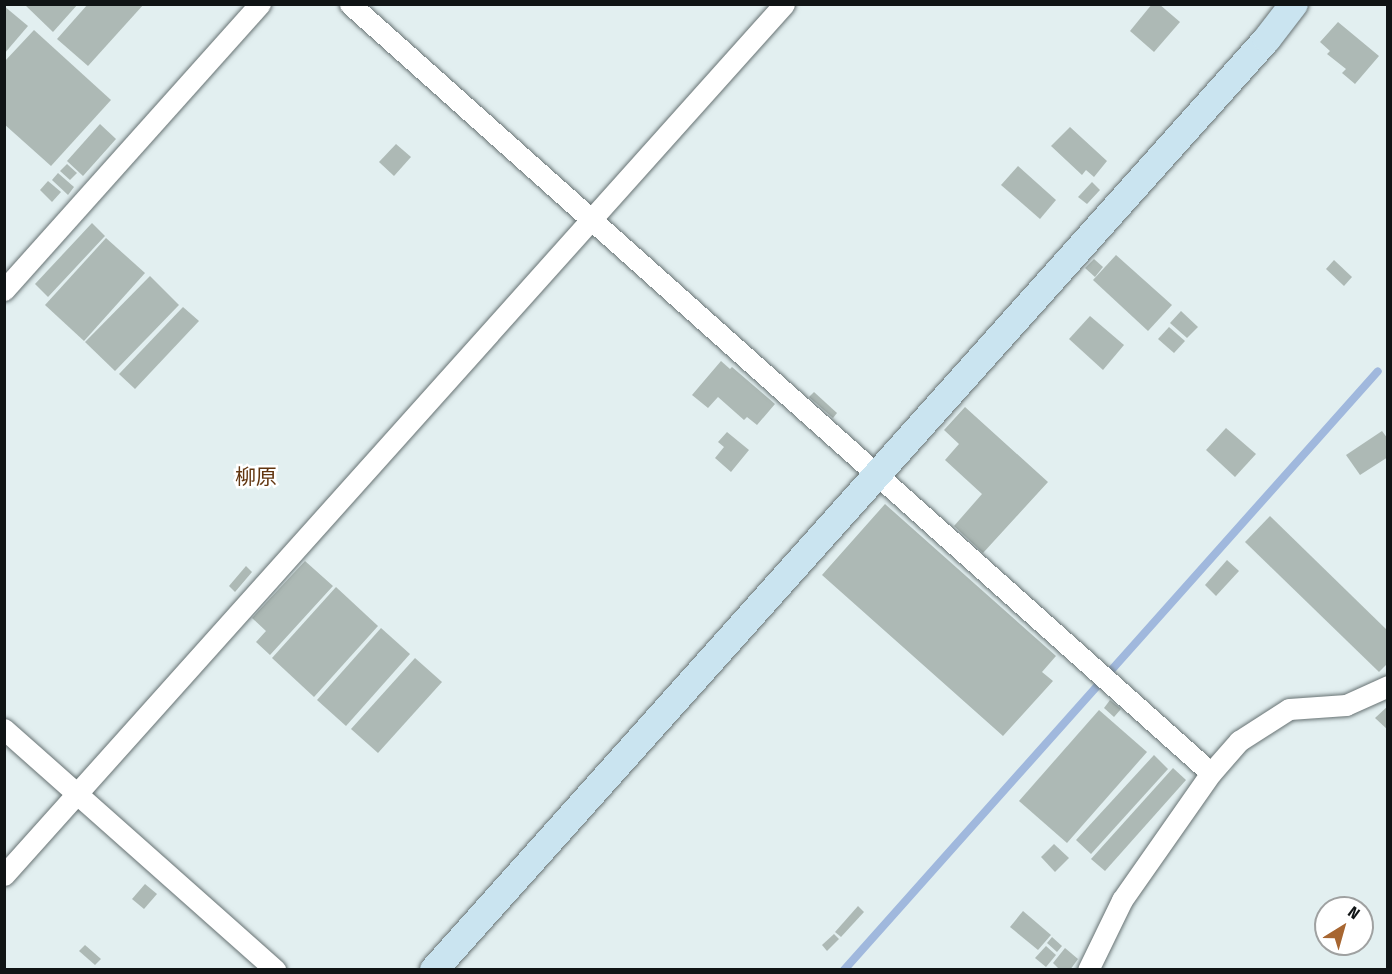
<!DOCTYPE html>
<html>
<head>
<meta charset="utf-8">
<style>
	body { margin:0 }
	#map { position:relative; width:1392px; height:974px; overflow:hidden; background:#e2eff0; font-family:"Fira Sans Condensed","Noto Sans JP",sans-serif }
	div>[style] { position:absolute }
	.stream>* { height:8px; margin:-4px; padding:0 4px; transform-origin:4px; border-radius:4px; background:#a0b8dd }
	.building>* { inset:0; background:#adb9b5 }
	.roads { filter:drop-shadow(0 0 2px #677273) drop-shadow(0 0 2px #677273) }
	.street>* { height:21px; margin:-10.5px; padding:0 10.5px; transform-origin:10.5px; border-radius:10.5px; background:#fff }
	.secondary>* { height:28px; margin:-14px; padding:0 14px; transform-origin:14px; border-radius:14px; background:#cae4f0 }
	span { translate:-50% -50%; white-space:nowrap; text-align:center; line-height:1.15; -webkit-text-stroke:5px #fff; paint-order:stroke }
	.quarter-label { font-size:21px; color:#623610 }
	.frame { position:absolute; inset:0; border:6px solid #101415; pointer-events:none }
	.north { position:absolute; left:1314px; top:896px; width:60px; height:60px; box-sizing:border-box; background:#fff; border:2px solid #9fa1a1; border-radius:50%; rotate:37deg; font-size:16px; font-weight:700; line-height:24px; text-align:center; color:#101415 }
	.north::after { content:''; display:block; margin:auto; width:21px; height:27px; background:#a76631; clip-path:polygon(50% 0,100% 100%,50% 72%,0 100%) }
</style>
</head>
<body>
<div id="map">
	<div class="stream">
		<div style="left:844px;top:970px;width:802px;rotate:-48.28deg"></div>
	</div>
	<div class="building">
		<div style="clip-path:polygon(24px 4px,78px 4px,53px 32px)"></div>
		<div style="clip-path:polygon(88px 4px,144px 4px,88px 66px,57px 39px)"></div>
		<div style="clip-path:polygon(1152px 4px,1159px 4px,1180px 22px,1154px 52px,1130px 31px)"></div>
		<div style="clip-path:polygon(4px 6px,28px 26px,4px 54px)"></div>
		<div style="clip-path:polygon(1338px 22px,1379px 56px,1355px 84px,1342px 73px,1346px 69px,1327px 54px,1330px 51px,1320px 42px)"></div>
		<div style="clip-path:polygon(34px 30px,111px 100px,51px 166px,4px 124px,4px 62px)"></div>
		<div style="clip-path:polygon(100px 124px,116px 139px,83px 176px,67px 161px)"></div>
		<div style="clip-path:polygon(1070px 127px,1107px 161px,1094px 177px,1086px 170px,1082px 175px,1051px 146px)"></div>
		<div style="clip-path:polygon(396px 144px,411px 157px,394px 176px,379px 162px)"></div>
		<div style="clip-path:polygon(67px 164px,77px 173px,70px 180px,60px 171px)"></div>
		<div style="clip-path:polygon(1018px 166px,1056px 200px,1040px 219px,1001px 185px)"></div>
		<div style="clip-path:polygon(58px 173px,74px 187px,68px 195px,52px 180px)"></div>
		<div style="clip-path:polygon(48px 181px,61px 192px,52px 202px,40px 190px)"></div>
		<div style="clip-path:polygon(1092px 182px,1100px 190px,1087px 204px,1078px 197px)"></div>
		<div style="clip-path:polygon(92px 223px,105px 236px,48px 297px,35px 284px)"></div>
		<div style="clip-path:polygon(106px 238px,145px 273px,84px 341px,45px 305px)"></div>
		<div style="clip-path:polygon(1116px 255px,1172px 305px,1148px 331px,1093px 280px)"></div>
		<div style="clip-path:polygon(1094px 259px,1103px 267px,1095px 277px,1085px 268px)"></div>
		<div style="clip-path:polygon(1334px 260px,1352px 277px,1344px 286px,1326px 269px)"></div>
		<div style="clip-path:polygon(150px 276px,179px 305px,115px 371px,85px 342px)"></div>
		<div style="clip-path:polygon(183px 307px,199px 321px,135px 389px,119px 374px)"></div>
		<div style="clip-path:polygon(1181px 311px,1198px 327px,1187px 338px,1170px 323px)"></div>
		<div style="clip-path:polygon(1090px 316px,1124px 345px,1103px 370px,1069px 339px)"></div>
		<div style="clip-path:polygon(1169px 327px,1185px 341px,1174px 353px,1158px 339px)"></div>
		<div style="clip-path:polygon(721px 361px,730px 369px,732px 367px,775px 404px,757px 425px,747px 417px,744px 420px,718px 397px,708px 408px,692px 395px)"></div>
		<div style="clip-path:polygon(814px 392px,837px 413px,833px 418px,809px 397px)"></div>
		<div style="clip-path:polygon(965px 407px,1048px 482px,983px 553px,954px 526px,982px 494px,945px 460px,959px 444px,944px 430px)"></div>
		<div style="clip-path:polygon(1226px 428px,1256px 454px,1235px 477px,1206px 450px)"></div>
		<div style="clip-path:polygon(1382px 431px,1388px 439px,1388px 457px,1360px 475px,1346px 455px)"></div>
		<div style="clip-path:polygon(727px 432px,749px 450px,731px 472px,715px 458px,724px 447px,718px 442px)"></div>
		<div style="clip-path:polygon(885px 504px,1056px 656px,1042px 672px,1053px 681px,1003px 736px,822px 575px)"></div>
		<div style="clip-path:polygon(1270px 516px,1388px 631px,1388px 663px,1379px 672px,1245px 542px)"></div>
		<div style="clip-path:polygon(1227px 560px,1239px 571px,1216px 596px,1205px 585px)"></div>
		<div style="clip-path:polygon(305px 561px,333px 586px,270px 655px,256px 642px,266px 631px,252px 618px)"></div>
		<div style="clip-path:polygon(246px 566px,252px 572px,235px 592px,229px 586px)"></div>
		<div style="clip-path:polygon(336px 587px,378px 626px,314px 697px,272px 658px)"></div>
		<div style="clip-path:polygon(381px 628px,410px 654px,346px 726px,317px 700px)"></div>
		<div style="clip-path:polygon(415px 658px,442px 682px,378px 753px,351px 729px)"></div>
		<div style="clip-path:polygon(1110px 700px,1121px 709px,1114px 717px,1104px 708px)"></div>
		<div style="clip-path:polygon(1388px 706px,1388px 730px,1375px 718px)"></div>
		<div style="clip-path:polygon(1099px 710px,1147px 752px,1067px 843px,1019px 801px)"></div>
		<div style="clip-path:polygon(1154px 755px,1168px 769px,1091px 854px,1076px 840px)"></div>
		<div style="clip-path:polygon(1173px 768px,1186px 780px,1105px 871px,1091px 859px)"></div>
		<div style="clip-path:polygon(1054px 844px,1069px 858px,1055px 872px,1041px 857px)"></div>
		<div style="clip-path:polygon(145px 884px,157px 894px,144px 909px,132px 899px)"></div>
		<div style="clip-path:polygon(858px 906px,864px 912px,841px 937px,835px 932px)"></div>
		<div style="clip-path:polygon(1023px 911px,1051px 935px,1038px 950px,1010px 927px)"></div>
		<div style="clip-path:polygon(834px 934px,839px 939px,827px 951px,822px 945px)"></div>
		<div style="clip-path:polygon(1052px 937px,1062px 946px,1057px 952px,1047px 943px)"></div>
		<div style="clip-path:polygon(85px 945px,101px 959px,95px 965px,79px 951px)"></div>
		<div style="clip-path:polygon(1046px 946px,1056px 955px,1046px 967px,1035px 958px)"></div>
		<div style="clip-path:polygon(1065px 948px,1078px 959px,1070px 970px,1060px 970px,1053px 963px)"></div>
	</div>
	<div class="roads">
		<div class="street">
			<div style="left:350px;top:4px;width:1154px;rotate:41.77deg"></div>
			<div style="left:4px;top:290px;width:384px;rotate:-48.2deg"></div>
			<div style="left:4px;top:729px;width:363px;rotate:41.6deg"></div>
			<div style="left:4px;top:875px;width:1169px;rotate:-48.15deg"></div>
			<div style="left:1088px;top:970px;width:78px;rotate:-64.1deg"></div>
			<div style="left:1122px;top:900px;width:155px;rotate:-55deg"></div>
			<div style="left:1211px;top:773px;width:43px;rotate:-48.8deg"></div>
			<div style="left:1239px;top:741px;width:59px;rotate:-32.6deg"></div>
			<div style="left:1289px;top:709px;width:57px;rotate:-4deg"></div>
			<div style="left:1346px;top:705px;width:46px;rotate:-24.3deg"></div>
		</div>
		<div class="secondary">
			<div style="left:434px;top:970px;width:1249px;rotate:-48.18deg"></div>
			<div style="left:1267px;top:39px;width:44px;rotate:-52.4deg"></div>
		</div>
	</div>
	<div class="quarter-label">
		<span style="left:256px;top:477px">柳原</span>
	</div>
	<div class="frame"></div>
	<div class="north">N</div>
</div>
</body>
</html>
